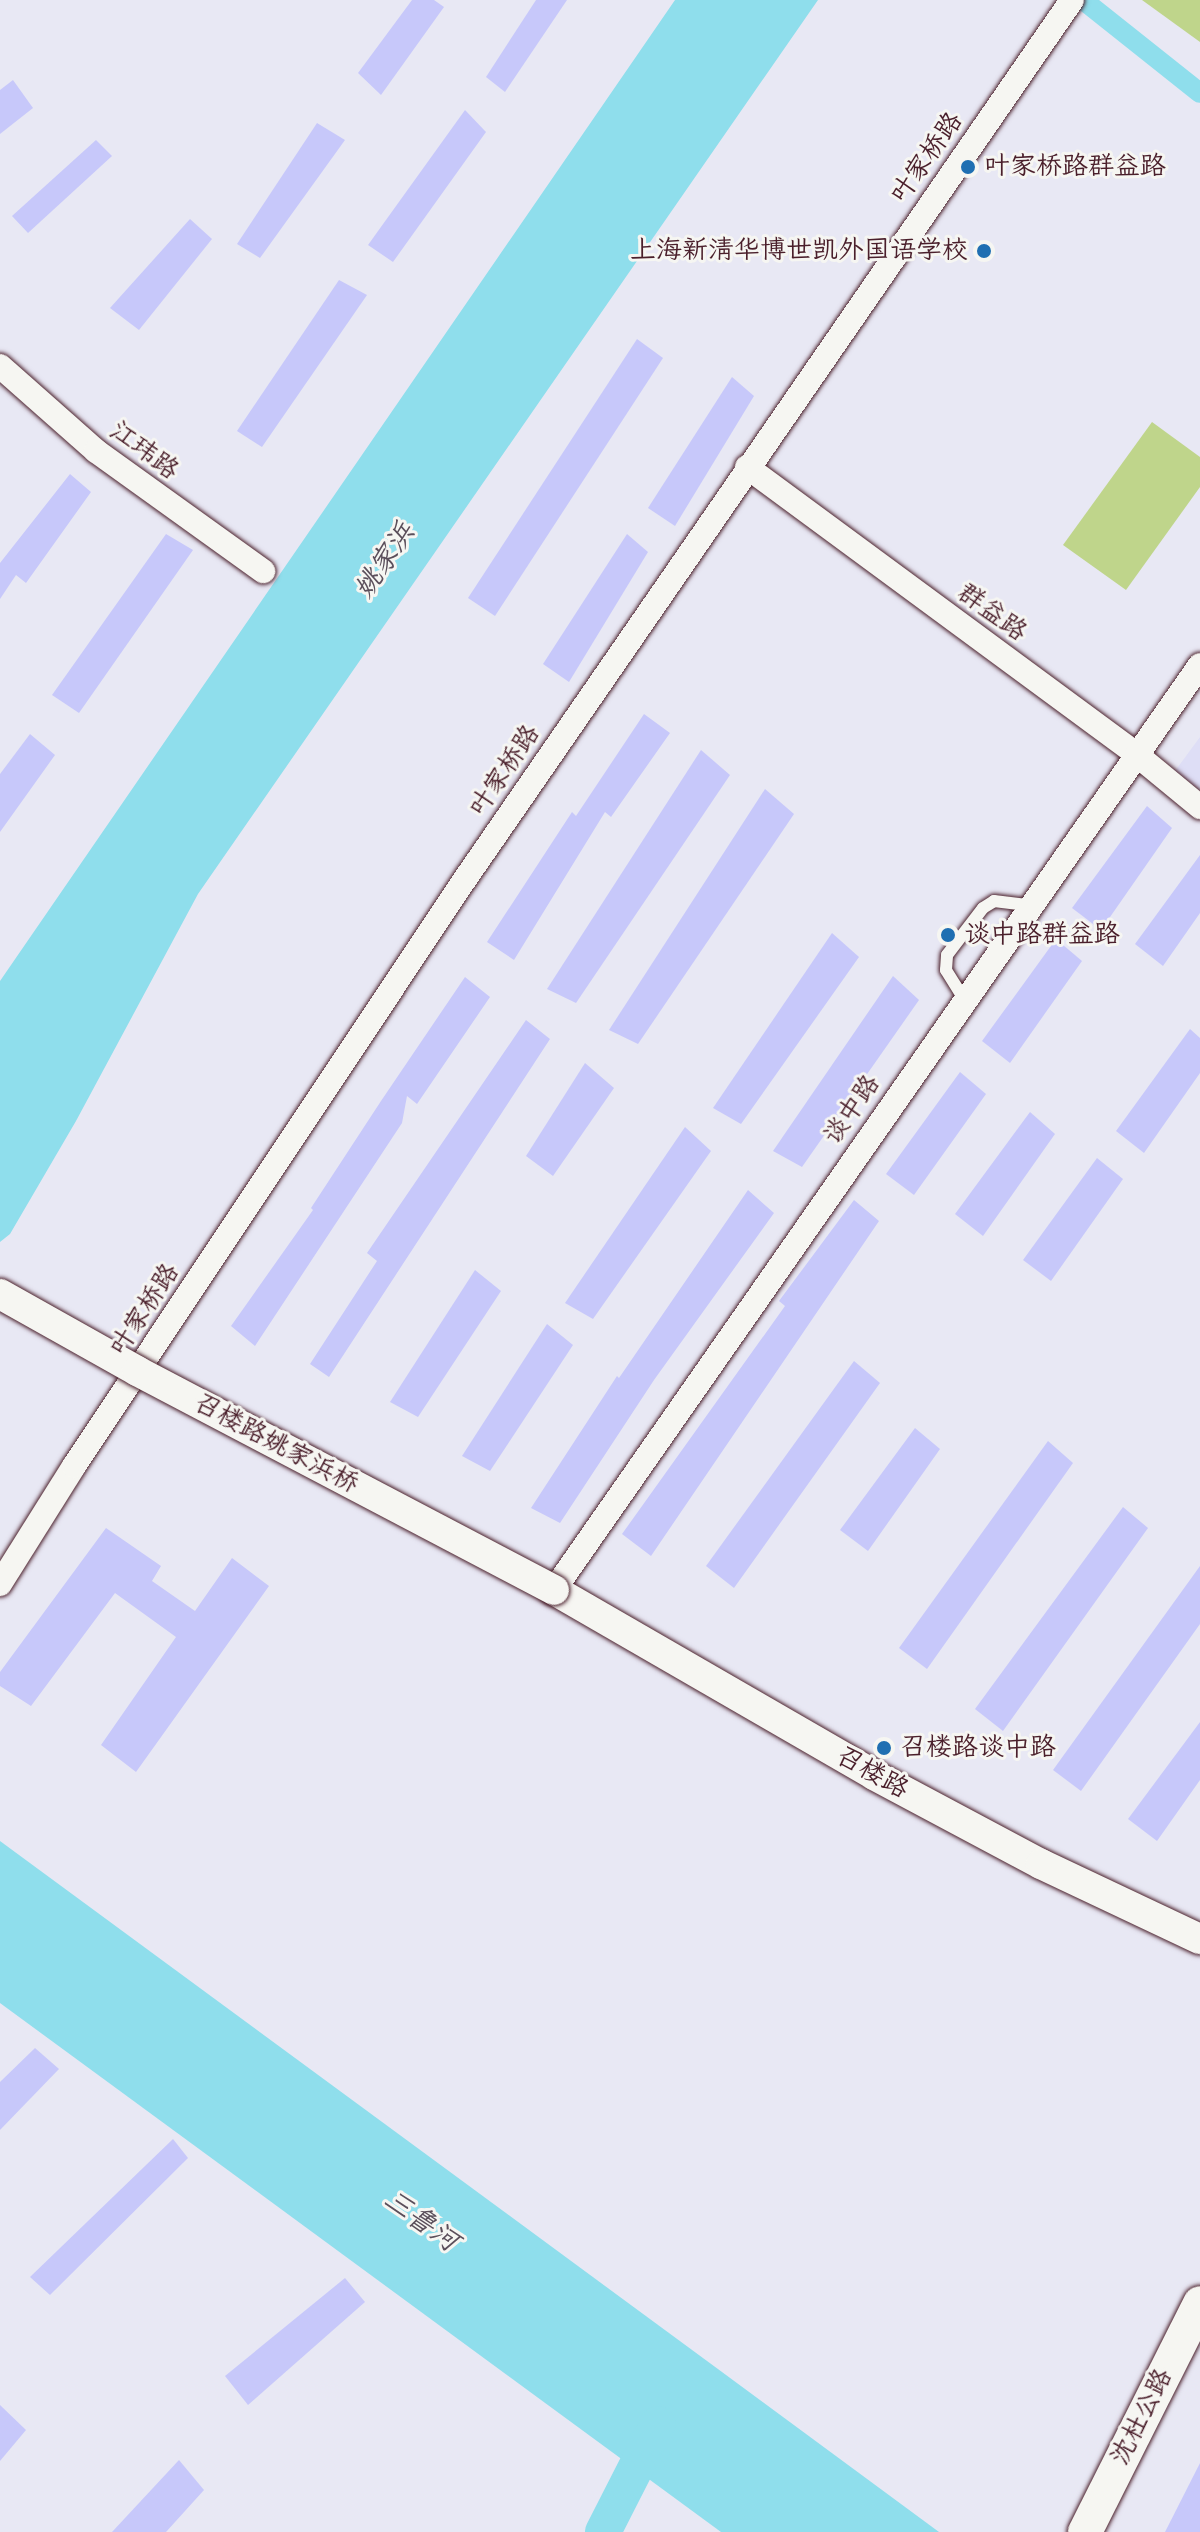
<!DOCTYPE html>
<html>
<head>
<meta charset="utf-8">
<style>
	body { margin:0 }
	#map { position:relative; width:1200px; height:2532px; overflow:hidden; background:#e8e8f4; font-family:"Architects Daughter","LXGW WenKai TC",sans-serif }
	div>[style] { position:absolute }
	.built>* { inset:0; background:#dedef6 }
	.green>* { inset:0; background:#bfd58b }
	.water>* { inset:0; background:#8fdeec }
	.canal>* { height:20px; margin:-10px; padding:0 10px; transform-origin:10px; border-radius:10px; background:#8fdeec }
	.river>* { height:36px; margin:-18px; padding:0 18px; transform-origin:18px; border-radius:18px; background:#8fdeec }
	.building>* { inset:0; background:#c7c8fa }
	.roads { filter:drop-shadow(0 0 2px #4a1f2b) drop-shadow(0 0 2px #4a1f2b) }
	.service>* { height:12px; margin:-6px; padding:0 6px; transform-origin:6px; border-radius:6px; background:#f6f6f2 }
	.minor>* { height:24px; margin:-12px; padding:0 12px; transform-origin:12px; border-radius:12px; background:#f6f6f2 }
	.tertiary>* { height:30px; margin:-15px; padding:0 15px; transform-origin:15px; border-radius:15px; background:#f6f6f2 }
	.secondary>* { height:34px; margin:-17px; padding:0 17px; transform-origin:17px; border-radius:17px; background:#f6f6f2 }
	.bridges { filter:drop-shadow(0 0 2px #4a1f2b) drop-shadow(0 0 2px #4a1f2b) }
	.tertiary-bridge>* { height:30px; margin:-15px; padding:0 15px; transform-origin:15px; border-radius:15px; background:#f6f6f2 }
	.dots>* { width:22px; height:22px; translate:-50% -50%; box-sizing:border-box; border:4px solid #f6f6f2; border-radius:50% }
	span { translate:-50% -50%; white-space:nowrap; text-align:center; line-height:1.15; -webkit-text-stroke:6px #f6f6f2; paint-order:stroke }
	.street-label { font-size:26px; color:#4a1f2b }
	.poi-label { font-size:26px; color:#4a1f2b }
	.left { translate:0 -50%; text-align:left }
	.right { translate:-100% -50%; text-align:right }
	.water-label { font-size:28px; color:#5b4f5b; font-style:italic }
</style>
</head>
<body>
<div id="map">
	<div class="built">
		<div style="clip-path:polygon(1200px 737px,1200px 790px,1175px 771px)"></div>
	</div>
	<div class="green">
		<div style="clip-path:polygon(1142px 0,1200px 0,1200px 42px)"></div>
		<div style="clip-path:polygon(1152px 422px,1200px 457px,1200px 487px,1126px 590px,1063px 545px)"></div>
	</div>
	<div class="water">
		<div style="clip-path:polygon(675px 0,818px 0,198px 894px,76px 1121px,10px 1234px,0 1242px,0 981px)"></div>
		<div style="clip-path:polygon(0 1841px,722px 2372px,939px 2532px,721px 2532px,0 2003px)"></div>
	</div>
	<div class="canal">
		<div style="left:1083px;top:0;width:149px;rotate:38.5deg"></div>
	</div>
	<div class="river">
		<div style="left:603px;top:2532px;width:121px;rotate:-63deg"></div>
	</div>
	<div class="building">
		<div style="clip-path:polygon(412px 0,434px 0,444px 7px,381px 95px,358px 73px)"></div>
		<div style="clip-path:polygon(536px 0,567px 0,505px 92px,486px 77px)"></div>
		<div style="clip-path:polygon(13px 80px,33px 108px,0 134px,0 90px)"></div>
		<div style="clip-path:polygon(465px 110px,486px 132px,393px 262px,368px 245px)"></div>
		<div style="clip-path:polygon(317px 123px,345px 140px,260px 258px,237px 244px)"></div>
		<div style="clip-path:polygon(96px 140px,112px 156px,28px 233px,12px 216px)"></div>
		<div style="clip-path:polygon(190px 219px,212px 239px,139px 330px,110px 308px)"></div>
		<div style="clip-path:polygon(339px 280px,367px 295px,262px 447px,237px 431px)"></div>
		<div style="clip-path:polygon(637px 339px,663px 358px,495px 616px,468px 598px)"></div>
		<div style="clip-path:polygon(732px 377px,754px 396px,675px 526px,648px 508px)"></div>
		<div style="clip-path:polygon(70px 474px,91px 492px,26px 583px,16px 575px,0 599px,0 563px)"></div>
		<div style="clip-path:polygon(166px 534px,193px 550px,79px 713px,52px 695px)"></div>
		<div style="clip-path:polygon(627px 534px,648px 552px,569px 682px,543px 664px)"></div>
		<div style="clip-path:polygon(644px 714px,670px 733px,611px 817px,605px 812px,514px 960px,487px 942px,572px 812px,576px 816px)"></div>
		<div style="clip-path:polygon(30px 734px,55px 755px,0 832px,0 774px)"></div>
		<div style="clip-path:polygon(701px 750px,730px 775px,576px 1003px,547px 989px)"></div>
		<div style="clip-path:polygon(765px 789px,794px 814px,638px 1044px,609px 1030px)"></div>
		<div style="clip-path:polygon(1147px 806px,1172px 828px,1101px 930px,1072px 908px)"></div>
		<div style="clip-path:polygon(1200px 855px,1200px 913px,1163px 966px,1135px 944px)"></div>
		<div style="clip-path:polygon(832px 933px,859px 957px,741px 1124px,713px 1108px)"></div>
		<div style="clip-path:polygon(1056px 939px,1082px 961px,1010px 1063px,982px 1041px)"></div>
		<div style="clip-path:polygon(893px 976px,919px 1000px,802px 1167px,773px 1151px)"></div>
		<div style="clip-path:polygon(465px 977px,490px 997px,417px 1104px,407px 1096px,402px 1123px,255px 1346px,231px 1326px,313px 1210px,311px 1208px,381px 1101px)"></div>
		<div style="clip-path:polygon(526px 1020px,550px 1039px,329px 1377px,310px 1364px,377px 1261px,367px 1253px)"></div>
		<div style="clip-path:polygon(1190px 1029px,1200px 1038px,1200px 1073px,1144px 1153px,1116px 1131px)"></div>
		<div style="clip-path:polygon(585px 1063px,614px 1088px,553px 1176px,526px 1156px)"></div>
		<div style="clip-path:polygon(960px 1072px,986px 1094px,914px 1195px,886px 1174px)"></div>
		<div style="clip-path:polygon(1030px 1112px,1055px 1134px,983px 1236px,955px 1214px)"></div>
		<div style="clip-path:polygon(685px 1127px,711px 1151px,593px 1319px,565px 1303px)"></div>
		<div style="clip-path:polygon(1097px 1158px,1123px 1179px,1051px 1281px,1023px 1260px)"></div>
		<div style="clip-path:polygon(748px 1190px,774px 1213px,654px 1380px,560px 1523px,531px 1508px,617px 1376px,619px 1378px)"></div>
		<div style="clip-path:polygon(854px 1200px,879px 1221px,651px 1556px,622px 1534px,785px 1306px,779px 1301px)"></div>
		<div style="clip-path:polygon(475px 1270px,501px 1291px,418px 1417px,390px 1402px)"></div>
		<div style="clip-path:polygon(547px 1324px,573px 1345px,490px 1471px,462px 1456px)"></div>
		<div style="clip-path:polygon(854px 1361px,880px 1383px,734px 1588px,706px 1566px)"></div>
		<div style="clip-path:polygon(915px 1428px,940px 1449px,868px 1551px,840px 1530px)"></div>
		<div style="clip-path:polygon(1048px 1441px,1073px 1463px,927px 1669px,899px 1648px)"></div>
		<div style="clip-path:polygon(1123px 1507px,1148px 1528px,1003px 1731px,975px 1709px)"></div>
		<div style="clip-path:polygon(106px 1528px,161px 1566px,152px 1581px,195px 1611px,232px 1558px,269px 1586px,136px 1772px,101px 1745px,176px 1637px,115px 1593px,31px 1706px,0 1686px,0 1672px)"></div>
		<div style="clip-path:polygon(1200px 1566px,1200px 1624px,1081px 1791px,1053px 1770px)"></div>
		<div style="clip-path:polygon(1200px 1722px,1200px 1780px,1157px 1841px,1128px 1819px)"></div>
		<div style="clip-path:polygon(35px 2048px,59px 2069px,0 2130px,0 2082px)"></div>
		<div style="clip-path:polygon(173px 2139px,188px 2158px,50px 2295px,30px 2277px)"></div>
		<div style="clip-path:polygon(345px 2278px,365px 2302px,248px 2405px,225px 2376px)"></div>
		<div style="clip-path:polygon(0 2405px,26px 2430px,0 2461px)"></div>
		<div style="clip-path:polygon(179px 2460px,204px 2490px,166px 2532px,112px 2532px)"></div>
		<div style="clip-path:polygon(1200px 2463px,1200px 2532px,1165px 2532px)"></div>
	</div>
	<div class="roads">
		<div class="service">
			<div style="left:964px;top:999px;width:34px;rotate:-122deg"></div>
			<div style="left:946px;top:970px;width:15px;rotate:-86deg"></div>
			<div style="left:947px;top:955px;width:59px;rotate:-52.5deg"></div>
			<div style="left:983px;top:908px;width:13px;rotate:-32deg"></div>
			<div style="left:994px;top:901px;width:35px;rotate:7deg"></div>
		</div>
		<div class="minor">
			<div style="left:0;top:366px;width:128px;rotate:41.5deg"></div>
			<div style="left:96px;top:451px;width:206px;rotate:35.7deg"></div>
			<div style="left:747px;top:467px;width:485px;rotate:36.4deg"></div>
			<div style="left:1137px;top:755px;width:82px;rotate:39.5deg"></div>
			<div style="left:0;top:1584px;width:139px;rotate:-57.9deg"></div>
			<div style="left:74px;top:1466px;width:698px;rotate:-56.33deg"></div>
			<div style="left:461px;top:885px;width:1075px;rotate:-55.38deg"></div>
			<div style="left:554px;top:1590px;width:1128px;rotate:-55.07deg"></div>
		</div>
		<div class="tertiary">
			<div style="left:554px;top:1590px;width:370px;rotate:30deg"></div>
			<div style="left:874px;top:1775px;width:189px;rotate:28.1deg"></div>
			<div style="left:1041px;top:1864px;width:176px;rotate:25.3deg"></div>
		</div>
		<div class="secondary">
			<div style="left:1085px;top:2532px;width:256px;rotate:-63.3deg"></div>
		</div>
	</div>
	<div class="bridges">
		<div class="tertiary-bridge">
			<div style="left:0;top:1294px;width:157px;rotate:29.3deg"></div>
			<div style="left:137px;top:1371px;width:471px;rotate:27.7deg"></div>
		</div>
	</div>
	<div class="dots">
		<div style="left:968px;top:167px;background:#1f6fb2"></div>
		<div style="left:984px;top:251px;background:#1f6fb2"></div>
		<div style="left:948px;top:935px;background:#1f6fb2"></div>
		<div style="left:884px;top:1748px;background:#1f6fb2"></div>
	</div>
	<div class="street-label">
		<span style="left:927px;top:158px;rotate:-55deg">叶家桥路</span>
		<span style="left:144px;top:451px;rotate:37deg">江玮路</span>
		<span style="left:992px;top:613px;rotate:36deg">群益路</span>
		<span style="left:505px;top:771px;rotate:-56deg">叶家桥路</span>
		<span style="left:852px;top:1110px;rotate:-55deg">谈中路</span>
		<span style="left:145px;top:1310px;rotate:-57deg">叶家桥路</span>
		<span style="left:276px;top:1444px;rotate:28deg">召楼路姚家浜桥</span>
		<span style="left:872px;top:1773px;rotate:29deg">召楼路</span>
		<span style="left:1142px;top:2417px;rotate:-63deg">沈杜公路</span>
	</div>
	<div class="poi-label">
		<span class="left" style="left:984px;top:167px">叶家桥路群益路</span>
		<span class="right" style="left:968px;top:251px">上海新清华博世凯外国语学校</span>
		<span class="left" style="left:964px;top:935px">谈中路群益路</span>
		<span class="left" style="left:900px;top:1748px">召楼路谈中路</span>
	</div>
	<div class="water-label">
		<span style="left:385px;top:561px;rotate:-56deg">姚家浜</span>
		<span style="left:421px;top:2221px;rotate:36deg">三鲁河</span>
	</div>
</div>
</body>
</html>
